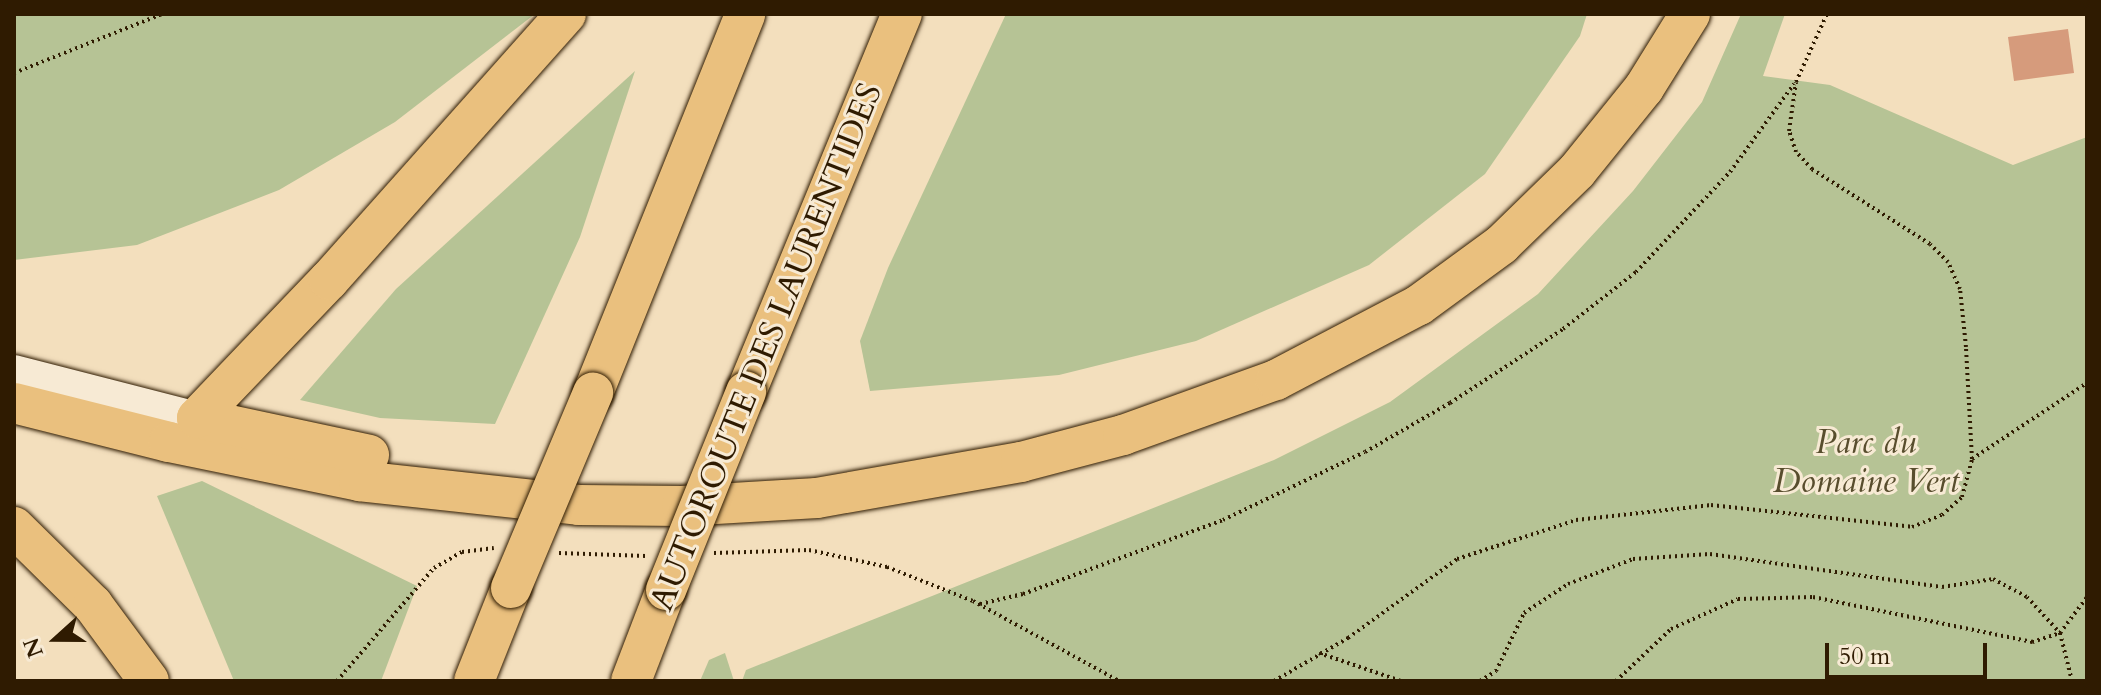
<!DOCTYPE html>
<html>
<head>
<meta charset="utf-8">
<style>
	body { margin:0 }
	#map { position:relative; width:2101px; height:695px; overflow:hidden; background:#f3dfbd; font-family:Cardo,serif }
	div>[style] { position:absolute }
	.green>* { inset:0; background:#b6c395 }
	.building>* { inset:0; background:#d69b7c }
	.path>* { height:4px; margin-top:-2px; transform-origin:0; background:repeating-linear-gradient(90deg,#2f1b01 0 2px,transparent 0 6px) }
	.roads { filter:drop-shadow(0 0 2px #2f1b01) drop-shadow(0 0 2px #2f1b01) }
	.secondary>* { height:32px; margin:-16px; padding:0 16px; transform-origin:16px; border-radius:16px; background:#f7ead4 }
	.motorway>* { height:40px; margin:-20px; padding:0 20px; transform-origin:20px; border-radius:20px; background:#eac07e }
	.bridges { filter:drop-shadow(0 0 2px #2f1b01) drop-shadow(0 0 2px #2f1b01) }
	.motorway-bridge>* { height:40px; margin:-20px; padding:0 20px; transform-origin:20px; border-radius:20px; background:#eac07e }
	span { translate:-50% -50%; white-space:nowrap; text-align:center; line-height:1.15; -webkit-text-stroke:6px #f7ead4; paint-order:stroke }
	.street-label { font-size:34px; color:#2f1b01 }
	.park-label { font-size:34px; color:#584d2d; font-style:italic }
	.frame { position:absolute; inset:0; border:16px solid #2f1b01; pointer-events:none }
	.north { position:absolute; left:16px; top:599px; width:80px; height:80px; -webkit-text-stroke:6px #f7ead4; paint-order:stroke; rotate:249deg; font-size:22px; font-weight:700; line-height:32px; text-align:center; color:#2f1b01 }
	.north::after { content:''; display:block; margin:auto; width:28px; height:36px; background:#2f1b01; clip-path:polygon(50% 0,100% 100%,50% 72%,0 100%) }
	.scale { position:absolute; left:1825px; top:643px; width:162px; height:36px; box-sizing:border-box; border:4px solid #2f1b01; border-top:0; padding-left:10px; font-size:24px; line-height:28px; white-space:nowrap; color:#2f1b01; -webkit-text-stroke:6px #f7ead4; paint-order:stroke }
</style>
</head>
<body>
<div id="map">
	<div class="green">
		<div style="clip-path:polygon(14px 14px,535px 14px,395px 122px,279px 190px,137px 245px,14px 260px)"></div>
		<div style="clip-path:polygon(1006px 14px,1587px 14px,1580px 36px,1485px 174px,1369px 265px,1196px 341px,1059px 375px,870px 391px,860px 341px,888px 268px)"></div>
		<div style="clip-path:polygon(1741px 14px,1785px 14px,1763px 76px,1830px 85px,2013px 165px,2087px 137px,2087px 681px,742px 681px,746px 670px,1274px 460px,1390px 402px,1538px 294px,1633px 191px,1702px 102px)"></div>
		<div style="clip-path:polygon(635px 71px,580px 237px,495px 424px,380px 418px,300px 400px,396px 289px)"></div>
		<div style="clip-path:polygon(202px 481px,417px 586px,381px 681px,234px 681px,157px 496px)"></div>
		<div style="clip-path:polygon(725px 653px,734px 681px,700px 681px,709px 660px)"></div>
	</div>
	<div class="building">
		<div style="clip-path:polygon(2068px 29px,2074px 73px,2014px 81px,2008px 37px)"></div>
	</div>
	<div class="path">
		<div style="left:14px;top:73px;width:159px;rotate:-21.7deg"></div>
		<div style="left:1972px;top:459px;width:138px;rotate:-33.5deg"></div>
		<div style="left:559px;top:553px;width:87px;rotate:2deg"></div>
		<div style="left:714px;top:553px;width:95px;rotate:-1.8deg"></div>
		<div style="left:809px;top:550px;width:80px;rotate:12.3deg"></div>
		<div style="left:887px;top:567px;width:92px;rotate:21.6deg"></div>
		<div style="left:973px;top:601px;width:166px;rotate:28.7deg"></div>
		<div style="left:980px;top:604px;width:44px;rotate:-13.1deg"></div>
		<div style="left:1023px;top:594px;width:213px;rotate:-20.3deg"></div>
		<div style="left:1223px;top:520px;width:157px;rotate:-25.6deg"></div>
		<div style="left:1365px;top:452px;width:98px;rotate:-30deg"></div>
		<div style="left:1450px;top:403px;width:135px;rotate:-33.2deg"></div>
		<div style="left:1563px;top:329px;width:93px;rotate:-38deg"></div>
		<div style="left:1636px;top:272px;width:137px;rotate:-46.8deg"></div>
		<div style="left:1730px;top:172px;width:109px;rotate:-54deg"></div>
		<div style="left:1319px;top:653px;width:87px;rotate:18.9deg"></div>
		<div style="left:337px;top:681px;width:149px;rotate:-49.4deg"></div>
		<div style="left:434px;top:568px;width:32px;rotate:-30deg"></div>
		<div style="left:462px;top:552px;width:32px;rotate:-7deg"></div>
		<div style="left:1274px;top:681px;width:86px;rotate:-30.2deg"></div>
		<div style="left:1348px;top:638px;width:135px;rotate:-35.9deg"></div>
		<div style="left:1457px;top:559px;width:125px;rotate:-18.1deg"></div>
		<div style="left:1576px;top:520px;width:136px;rotate:-6.3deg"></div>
		<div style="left:1711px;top:505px;width:202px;rotate:6.2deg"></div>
		<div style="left:1912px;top:527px;width:32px;rotate:-22deg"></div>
		<div style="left:1942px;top:515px;width:27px;rotate:-42deg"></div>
		<div style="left:1962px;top:497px;width:39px;rotate:-75deg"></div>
		<div style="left:1972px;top:459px;width:112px;rotate:-93.1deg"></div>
		<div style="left:1966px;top:347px;width:58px;rotate:-95.9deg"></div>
		<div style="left:1960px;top:289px;width:30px;rotate:-114deg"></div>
		<div style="left:1948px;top:262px;width:25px;rotate:-135deg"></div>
		<div style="left:1930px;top:244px;width:140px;rotate:-147.6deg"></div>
		<div style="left:1812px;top:169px;width:23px;rotate:-133deg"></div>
		<div style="left:1796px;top:152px;width:22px;rotate:-108deg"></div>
		<div style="left:1789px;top:131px;width:49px;rotate:-81.9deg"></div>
		<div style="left:1796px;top:82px;width:75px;rotate:-65.5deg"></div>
		<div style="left:1480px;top:681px;width:19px;rotate:-32deg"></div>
		<div style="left:1496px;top:671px;width:64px;rotate:-64.2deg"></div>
		<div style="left:1524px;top:613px;width:53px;rotate:-33.4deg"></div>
		<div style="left:1568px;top:584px;width:70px;rotate:-21deg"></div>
		<div style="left:1633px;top:559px;width:77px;rotate:-3.7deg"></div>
		<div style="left:1710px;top:554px;width:234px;rotate:8.1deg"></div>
		<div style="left:1942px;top:587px;width:52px;rotate:-8.9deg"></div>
		<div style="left:1993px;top:579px;width:38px;rotate:28deg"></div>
		<div style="left:2027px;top:597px;width:49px;rotate:47.5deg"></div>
		<div style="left:2060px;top:633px;width:49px;rotate:76deg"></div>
		<div style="left:1616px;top:681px;width:76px;rotate:-43.4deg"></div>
		<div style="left:1671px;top:629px;width:73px;rotate:-24.1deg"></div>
		<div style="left:1738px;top:599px;width:75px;rotate:-1.5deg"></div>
		<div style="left:1813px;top:597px;width:224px;rotate:11.6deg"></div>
		<div style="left:2032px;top:642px;width:29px;rotate:-18deg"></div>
		<div style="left:2060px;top:633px;width:45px;rotate:-53.1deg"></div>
	</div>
	<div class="roads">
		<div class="secondary">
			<div style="left:14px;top:371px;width:189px;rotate:14.4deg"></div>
		</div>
		<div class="motorway">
			<div style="left:746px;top:392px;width:409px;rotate:-67.6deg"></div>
			<div style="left:593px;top:393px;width:408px;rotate:-68.1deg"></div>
			<div style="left:14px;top:403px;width:160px;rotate:14.1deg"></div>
			<div style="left:169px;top:442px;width:194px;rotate:11.6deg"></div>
			<div style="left:359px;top:481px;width:221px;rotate:6.2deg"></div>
			<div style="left:579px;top:505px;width:103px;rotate:0.6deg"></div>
			<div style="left:682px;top:506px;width:135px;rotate:-3.4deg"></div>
			<div style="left:817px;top:498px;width:207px;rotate:-10deg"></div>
			<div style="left:1021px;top:462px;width:106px;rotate:-14.8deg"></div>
			<div style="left:1123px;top:435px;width:163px;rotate:-19.8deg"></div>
			<div style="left:1276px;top:380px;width:161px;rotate:-27.7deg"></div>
			<div style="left:1419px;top:305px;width:102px;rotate:-36.2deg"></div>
			<div style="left:1501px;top:245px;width:106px;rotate:-44.2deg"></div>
			<div style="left:1577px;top:171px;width:107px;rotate:-51.1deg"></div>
			<div style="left:1644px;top:88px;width:87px;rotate:-58.1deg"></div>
			<div style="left:197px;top:418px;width:176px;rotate:12.1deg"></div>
			<div style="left:197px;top:418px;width:191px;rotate:-46.3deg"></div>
			<div style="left:329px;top:280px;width:356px;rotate:-48.3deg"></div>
			<div style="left:14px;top:527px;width:111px;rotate:44.6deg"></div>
			<div style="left:93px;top:605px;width:94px;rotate:53.6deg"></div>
			<div style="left:474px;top:681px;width:100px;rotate:-68.3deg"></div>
			<div style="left:631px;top:681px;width:97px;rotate:-69deg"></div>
		</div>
	</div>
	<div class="bridges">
		<div class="motorway-bridge">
			<div style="left:511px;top:588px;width:212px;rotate:-67.2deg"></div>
			<div style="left:666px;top:590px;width:214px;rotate:-68deg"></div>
		</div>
	</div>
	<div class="street-label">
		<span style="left:766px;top:347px;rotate:-68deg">AUTOROUTE DES LAURENTIDES</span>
	</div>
	<div class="park-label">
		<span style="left:1866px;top:462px">Parc du<br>Domaine Vert</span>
	</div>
	<div class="frame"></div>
	<div class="north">N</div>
	<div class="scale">50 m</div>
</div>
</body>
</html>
